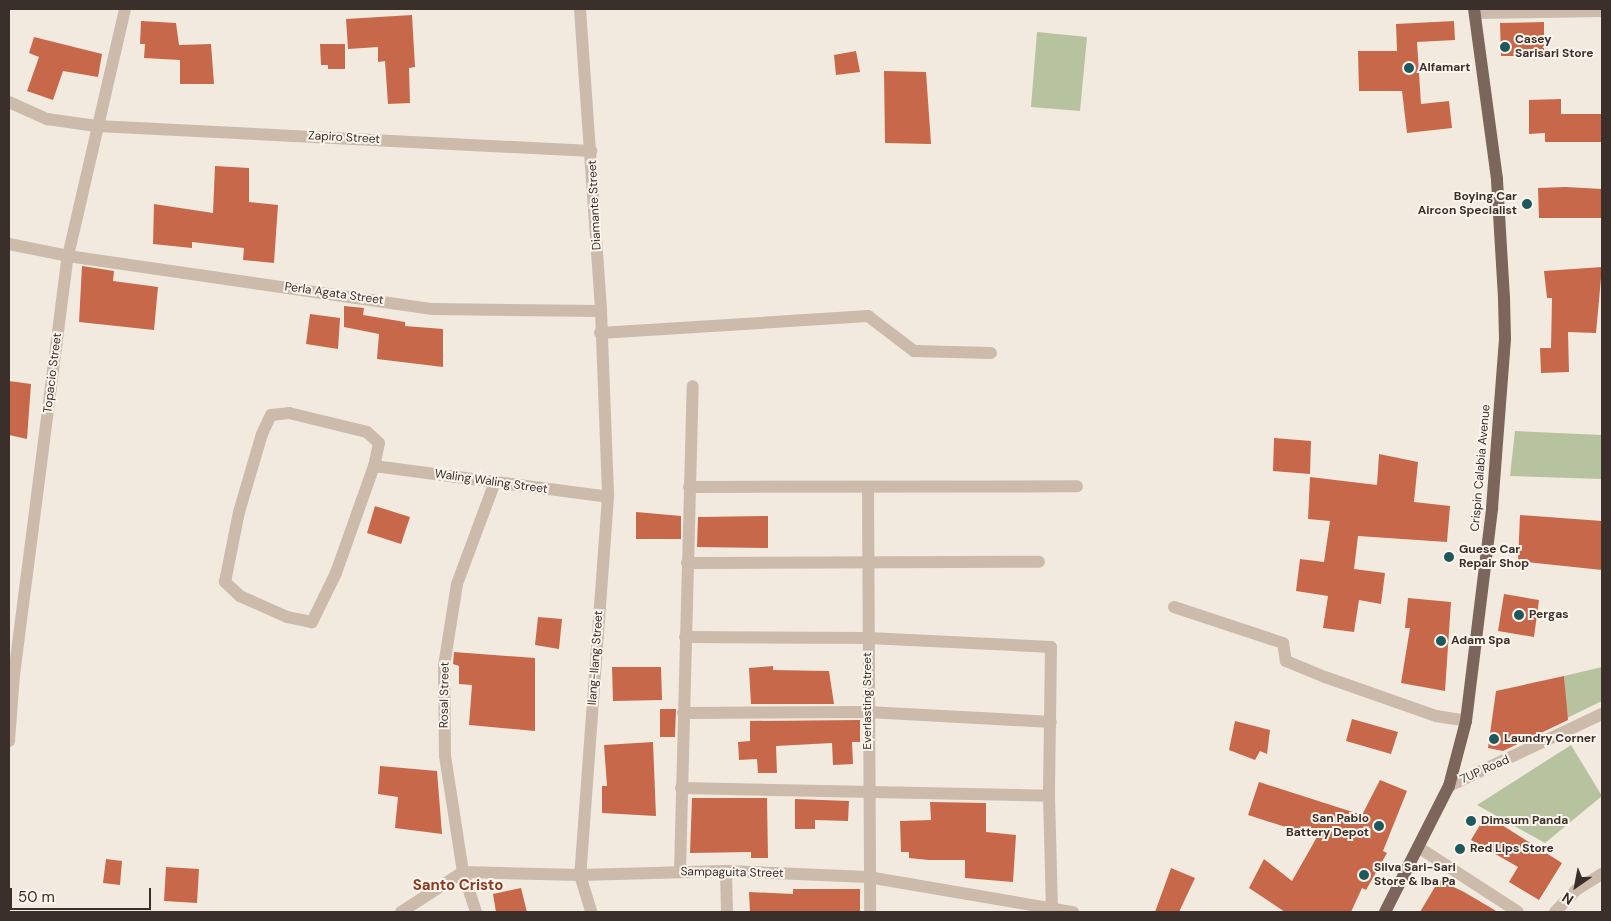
<!DOCTYPE html>
<html>
<head>
<meta charset="utf-8">
<style>
	body { margin:0 }
	#map { position:relative; width:1611px; height:921px; overflow:hidden; background:#f3eadf; font-family:"DM Sans",sans-serif }
	div>[style] { position:absolute }
	.green>* { inset:0; background:#b7c39f }
	.building>* { inset:0; background:#c7684a }
	.minor>* { height:12px; margin:-6px; padding:0 6px; transform-origin:6px; border-radius:6px; background:#ccbaab }
	.major>* { height:12px; margin:-6px; padding:0 6px; transform-origin:6px; border-radius:6px; background:#7c665b }
	.dots>* { width:14px; height:14px; translate:-50% -50%; box-sizing:border-box; border:2px solid #fbf4ec; border-radius:50% }
	span { translate:-50% -50%; white-space:nowrap; text-align:center; line-height:1.15; -webkit-text-stroke:4px #fbf4ec; paint-order:stroke }
	.poi-label { font-size:12px; color:#3a2f2a; font-weight:700 }
	.left { translate:0 -50%; text-align:left }
	.right { translate:-100% -50%; text-align:right }
	.street-label { font-size:12px; color:#3a2f2a }
	.quarter-label { font-size:15px; color:#8a3a22; font-weight:700 }
	.frame { position:absolute; inset:0; border:10px solid #3a2f2a; pointer-events:none }
	.north { position:absolute; left:1551px; top:861px; width:50px; height:50px; -webkit-text-stroke:4px #fbf4ec; paint-order:stroke; rotate:213deg; font-size:14px; font-weight:700; line-height:20px; text-align:center; color:#3a2f2a }
	.north::after { content:''; display:block; margin:auto; width:18px; height:22px; background:#3a2f2a; clip-path:polygon(50% 0,100% 100%,50% 72%,0 100%) }
	.scale { position:absolute; left:10px; top:888px; width:141px; height:22px; box-sizing:border-box; border:2px solid #3a2f2a; border-top:0; padding-left:6px; font-size:15px; line-height:18px; white-space:nowrap; color:#3a2f2a; -webkit-text-stroke:4px #fbf4ec; paint-order:stroke }
</style>
</head>
<body>
<div id="map">
	<div class="green">
		<div style="clip-path:polygon(1037px 32px,1087px 37px,1080px 111px,1031px 107px)"></div>
		<div style="clip-path:polygon(1515px 431px,1602px 435px,1602px 479px,1510px 476px)"></div>
		<div style="clip-path:polygon(1602px 667px,1602px 701px,1567px 718px,1564px 676px)"></div>
		<div style="clip-path:polygon(1571px 745px,1602px 796px,1545px 843px,1477px 805px)"></div>
	</div>
	<div class="building">
		<div style="clip-path:polygon(412px 15px,415px 67px,409px 68px,410px 103px,388px 104px,385px 61px,378px 62px,378px 47px,348px 49px,346px 19px)"></div>
		<div style="clip-path:polygon(141px 21px,176px 23px,179px 45px,211px 44px,214px 84px,180px 84px,180px 60px,144px 58px,145px 44px,140px 44px)"></div>
		<div style="clip-path:polygon(1454px 21px,1455px 40px,1417px 42px,1421px 104px,1449px 101px,1452px 128px,1407px 133px,1402px 91px,1359px 91px,1358px 51px,1397px 51px,1396px 24px)"></div>
		<div style="clip-path:polygon(1544px 22px,1544px 56px,1501px 56px,1500px 23px)"></div>
		<div style="clip-path:polygon(34px 37px,102px 54px,98px 77px,63px 71px,53px 100px,27px 91px,39px 57px,29px 53px)"></div>
		<div style="clip-path:polygon(320px 44px,345px 44px,345px 69px,328px 69px,328px 65px,321px 65px)"></div>
		<div style="clip-path:polygon(856px 51px,860px 72px,836px 75px,834px 55px)"></div>
		<div style="clip-path:polygon(884px 71px,926px 72px,931px 144px,885px 143px)"></div>
		<div style="clip-path:polygon(1561px 99px,1561px 114px,1602px 114px,1602px 142px,1545px 142px,1545px 133px,1529px 134px,1529px 100px)"></div>
		<div style="clip-path:polygon(215px 166px,249px 168px,249px 202px,278px 205px,274px 263px,243px 260px,244px 248px,192px 242px,192px 248px,153px 244px,154px 204px,213px 213px)"></div>
		<div style="clip-path:polygon(1566px 187px,1602px 189px,1602px 218px,1539px 218px,1538px 188px)"></div>
		<div style="clip-path:polygon(82px 266px,114px 271px,113px 281px,158px 287px,154px 330px,79px 322px)"></div>
		<div style="clip-path:polygon(1602px 267px,1596px 333px,1568px 332px,1569px 372px,1541px 373px,1540px 348px,1551px 348px,1552px 298px,1547px 298px,1544px 271px)"></div>
		<div style="clip-path:polygon(344px 306px,364px 308px,363px 315px,405px 322px,405px 326px,443px 329px,443px 367px,377px 359px,379px 334px,344px 327px)"></div>
		<div style="clip-path:polygon(310px 314px,340px 318px,338px 349px,306px 344px)"></div>
		<div style="clip-path:polygon(9px 381px,31px 384px,27px 439px,9px 435px)"></div>
		<div style="clip-path:polygon(1274px 438px,1311px 441px,1310px 474px,1273px 471px)"></div>
		<div style="clip-path:polygon(1379px 454px,1418px 462px,1414px 502px,1450px 506px,1447px 542px,1358px 536px,1354px 569px,1385px 573px,1381px 604px,1359px 600px,1354px 632px,1323px 628px,1328px 596px,1296px 591px,1300px 559px,1324px 562px,1330px 521px,1308px 519px,1310px 477px,1377px 485px)"></div>
		<div style="clip-path:polygon(375px 506px,410px 517px,401px 544px,367px 533px)"></div>
		<div style="clip-path:polygon(636px 512px,681px 516px,681px 539px,636px 539px)"></div>
		<div style="clip-path:polygon(1520px 515px,1602px 521px,1602px 570px,1518px 561px)"></div>
		<div style="clip-path:polygon(768px 516px,768px 548px,697px 547px,698px 517px)"></div>
		<div style="clip-path:polygon(1504px 594px,1539px 600px,1534px 637px,1498px 631px)"></div>
		<div style="clip-path:polygon(1408px 598px,1451px 602px,1445px 691px,1401px 683px,1410px 628px,1405px 628px)"></div>
		<div style="clip-path:polygon(538px 617px,562px 619px,559px 649px,535px 645px)"></div>
		<div style="clip-path:polygon(454px 652px,535px 658px,535px 731px,469px 725px,472px 685px,459px 684px,459px 666px,453px 664px)"></div>
		<div style="clip-path:polygon(773px 666px,773px 670px,829px 671px,834px 704px,751px 704px,749px 668px)"></div>
		<div style="clip-path:polygon(612px 667px,661px 667px,662px 700px,613px 701px)"></div>
		<div style="clip-path:polygon(1564px 676px,1568px 720px,1503px 751px,1488px 748px,1496px 691px)"></div>
		<div style="clip-path:polygon(660px 709px,676px 709px,675px 737px,660px 737px)"></div>
		<div style="clip-path:polygon(1352px 719px,1398px 732px,1391px 754px,1346px 741px)"></div>
		<div style="clip-path:polygon(860px 720px,860px 742px,852px 742px,853px 764px,833px 765px,832px 743px,776px 746px,777px 773px,758px 773px,757px 759px,739px 760px,738px 742px,750px 741px,750px 721px)"></div>
		<div style="clip-path:polygon(1235px 721px,1270px 730px,1267px 754px,1260px 751px,1255px 760px,1229px 750px)"></div>
		<div style="clip-path:polygon(653px 742px,656px 816px,602px 813px,602px 786px,607px 786px,604px 745px)"></div>
		<div style="clip-path:polygon(380px 766px,437px 771px,442px 834px,395px 828px,398px 797px,378px 794px)"></div>
		<div style="clip-path:polygon(1380px 780px,1407px 791px,1383px 851px,1387px 853px,1366px 890px,1362px 888px,1351px 912px,1285px 912px,1249px 888px,1264px 859px,1292px 881px,1317px 837px,1248px 815px,1259px 782px,1362px 815px)"></div>
		<div style="clip-path:polygon(692px 798px,767px 798px,768px 858px,751px 858px,751px 852px,690px 853px)"></div>
		<div style="clip-path:polygon(795px 799px,849px 801px,848px 821px,815px 820px,815px 829px,795px 829px)"></div>
		<div style="clip-path:polygon(930px 802px,986px 803px,986px 832px,1016px 835px,1013px 882px,965px 878px,965px 860px,929px 860px,909px 858px,909px 852px,901px 852px,900px 821px,931px 820px)"></div>
		<div style="clip-path:polygon(1486px 815px,1562px 863px,1539px 900px,1509px 882px,1518px 867px,1471px 840px)"></div>
		<div style="clip-path:polygon(106px 859px,122px 861px,120px 885px,103px 883px)"></div>
		<div style="clip-path:polygon(166px 867px,199px 869px,197px 903px,164px 901px)"></div>
		<div style="clip-path:polygon(1171px 868px,1195px 878px,1179px 912px,1155px 912px)"></div>
		<div style="clip-path:polygon(1439px 880px,1464px 892px,1498px 912px,1420px 912px)"></div>
		<div style="clip-path:polygon(521px 888px,527px 912px,496px 912px,493px 894px)"></div>
		<div style="clip-path:polygon(793px 889px,860px 889px,860px 912px,750px 912px,749px 892px,793px 894px)"></div>
	</div>
	<div class="minor">
		<div style="left:580px;top:9px;width:303px;rotate:86deg"></div>
		<div style="left:601px;top:311px;width:186px;rotate:87.8deg"></div>
		<div style="left:608px;top:497px;width:379px;rotate:94.2deg"></div>
		<div style="left:580px;top:875px;width:39px;rotate:73deg"></div>
		<div style="left:1475px;top:13px;width:127px;rotate:-0.9deg"></div>
		<div style="left:9px;top:102px;width:42px;rotate:24.1deg"></div>
		<div style="left:47px;top:119px;width:50px;rotate:8deg"></div>
		<div style="left:97px;top:126px;width:495px;rotate:2.9deg"></div>
		<div style="left:9px;top:244px;width:60px;rotate:11.5deg"></div>
		<div style="left:68px;top:256px;width:368px;rotate:8.3deg"></div>
		<div style="left:432px;top:309px;width:169px;rotate:0.7deg"></div>
		<div style="left:600px;top:333px;width:269px;rotate:-3.6deg"></div>
		<div style="left:868px;top:316px;width:58px;rotate:37.3deg"></div>
		<div style="left:914px;top:351px;width:77px;rotate:1.5deg"></div>
		<div style="left:289px;top:413px;width:80px;rotate:13.7deg"></div>
		<div style="left:367px;top:432px;width:16px;rotate:43deg"></div>
		<div style="left:379px;top:443px;width:24px;rotate:102deg"></div>
		<div style="left:374px;top:466px;width:114px;rotate:109.6deg"></div>
		<div style="left:336px;top:573px;width:55px;rotate:116.1deg"></div>
		<div style="left:312px;top:622px;width:25px;rotate:-169deg"></div>
		<div style="left:287px;top:617px;width:51px;rotate:-155.9deg"></div>
		<div style="left:240px;top:596px;width:21px;rotate:-137deg"></div>
		<div style="left:225px;top:582px;width:71px;rotate:-78.7deg"></div>
		<div style="left:239px;top:512px;width:81px;rotate:-73.6deg"></div>
		<div style="left:262px;top:434px;width:21px;rotate:-65deg"></div>
		<div style="left:271px;top:415px;width:18px;rotate:-6deg"></div>
		<div style="left:374px;top:466px;width:236px;rotate:7.5deg"></div>
		<div style="left:689px;top:487px;width:388px;rotate:-0.1deg"></div>
		<div style="left:868px;top:489px;width:423px;rotate:89.7deg"></div>
		<div style="left:687px;top:563px;width:352px;rotate:-0.2deg"></div>
		<div style="left:1174px;top:607px;width:115px;rotate:18.3deg"></div>
		<div style="left:1283px;top:643px;width:18px;rotate:81deg"></div>
		<div style="left:1286px;top:661px;width:42px;rotate:22.3deg"></div>
		<div style="left:1325px;top:677px;width:118px;rotate:19.4deg"></div>
		<div style="left:1436px;top:716px;width:30px;rotate:9deg"></div>
		<div style="left:685px;top:637px;width:183px;rotate:0.3deg"></div>
		<div style="left:868px;top:638px;width:183px;rotate:2.8deg"></div>
		<div style="left:1051px;top:647px;width:149px;rotate:90.8deg"></div>
		<div style="left:1049px;top:796px;width:116px;rotate:88.5deg"></div>
		<div style="left:683px;top:713px;width:185px;rotate:-0.3deg"></div>
		<div style="left:868px;top:712px;width:183px;rotate:3.1deg"></div>
		<div style="left:9px;top:741px;width:66px;rotate:-85.7deg"></div>
		<div style="left:14px;top:675px;width:422px;rotate:-82.7deg"></div>
		<div style="left:68px;top:256px;width:253px;rotate:-77deg"></div>
		<div style="left:1449px;top:786px;width:169px;rotate:-25.2deg"></div>
		<div style="left:681px;top:788px;width:368px;rotate:1.2deg"></div>
		<div style="left:1418px;top:847px;width:119px;rotate:33deg"></div>
		<div style="left:680px;top:871px;width:485px;rotate:-88.5deg"></div>
		<div style="left:726px;top:871px;width:41px;rotate:88.6deg"></div>
		<div style="left:401px;top:912px;width:74px;rotate:-32.8deg"></div>
		<div style="left:463px;top:872px;width:117px;rotate:1.5deg"></div>
		<div style="left:580px;top:875px;width:146px;rotate:-1.6deg"></div>
		<div style="left:726px;top:871px;width:142px;rotate:2.4deg"></div>
		<div style="left:868px;top:877px;width:208px;rotate:9.7deg"></div>
		<div style="left:476px;top:912px;width:42px;rotate:-108deg"></div>
		<div style="left:463px;top:872px;width:117px;rotate:-98.8deg"></div>
		<div style="left:445px;top:756px;width:90px;rotate:-90.6deg"></div>
		<div style="left:444px;top:666px;width:83px;rotate:-81deg"></div>
		<div style="left:457px;top:584px;width:109px;rotate:-69.6deg"></div>
		<div style="left:1555px;top:912px;width:30px;rotate:-46deg"></div>
		<div style="left:1576px;top:890px;width:31px;rotate:-32deg"></div>
	</div>
	<div class="major">
		<div style="left:1385px;top:912px;width:141px;rotate:-63.1deg"></div>
		<div style="left:1449px;top:786px;width:67px;rotate:-75.3deg"></div>
		<div style="left:1466px;top:721px;width:215px;rotate:-83deg"></div>
		<div style="left:1492px;top:508px;width:169px;rotate:-85.6deg"></div>
		<div style="left:1505px;top:339px;width:41px;rotate:-91.4deg"></div>
		<div style="left:1504px;top:298px;width:119px;rotate:-93.4deg"></div>
		<div style="left:1497px;top:179px;width:172px;rotate:-97.7deg"></div>
	</div>
	<div class="dots">
		<div style="left:1505px;top:47px;background:#1f585c"></div>
		<div style="left:1409px;top:68px;background:#1f585c"></div>
		<div style="left:1527px;top:204px;background:#1f585c"></div>
		<div style="left:1449px;top:557px;background:#1f585c"></div>
		<div style="left:1519px;top:615px;background:#1f585c"></div>
		<div style="left:1441px;top:641px;background:#1f585c"></div>
		<div style="left:1494px;top:739px;background:#1f585c"></div>
		<div style="left:1471px;top:821px;background:#1f585c"></div>
		<div style="left:1379px;top:826px;background:#1f585c"></div>
		<div style="left:1460px;top:849px;background:#1f585c"></div>
		<div style="left:1364px;top:875px;background:#1f585c"></div>
	</div>
	<div class="poi-label">
		<span class="left" style="left:1515px;top:47px">Casey<br>Sarisari Store</span>
		<span class="left" style="left:1419px;top:68px">Alfamart</span>
		<span class="right" style="left:1517px;top:204px">Boying Car<br>Aircon Specialist</span>
		<span class="left" style="left:1459px;top:557px">Guese Car<br>Repair Shop</span>
		<span class="left" style="left:1529px;top:615px">Pergas</span>
		<span class="left" style="left:1451px;top:641px">Adam Spa</span>
		<span class="left" style="left:1504px;top:739px">Laundry Corner</span>
		<span class="right" style="left:1369px;top:826px">San Pablo<br>Battery Depot</span>
		<span class="left" style="left:1481px;top:821px">Dimsum Panda</span>
		<span class="left" style="left:1470px;top:849px">Red Lips Store</span>
		<span class="left" style="left:1374px;top:875px">Silva Sari-Sari<br>Store &amp; Iba Pa</span>
	</div>
	<div class="street-label">
		<span style="left:344px;top:138px;rotate:3deg">Zapiro Street</span>
		<span style="left:595px;top:205px;rotate:-93deg">Diamante Street</span>
		<span style="left:334px;top:294px;rotate:8deg">Perla Agata Street</span>
		<span style="left:53px;top:373px;rotate:-83deg">Topacio Street</span>
		<span style="left:1481px;top:468px;rotate:-85deg">Crispin Calabia Avenue</span>
		<span style="left:491px;top:482px;rotate:8deg">Waling Waling Street</span>
		<span style="left:596px;top:658px;rotate:-86deg">Ilang-Ilang Street</span>
		<span style="left:445px;top:695px;rotate:-89deg">Rosal Street</span>
		<span style="left:868px;top:701px;rotate:-90deg">Everlasting Street</span>
		<span style="left:1485px;top:770px;rotate:-24deg">7UP Road</span>
		<span style="left:732px;top:873px;rotate:1deg">Sampaguita Street</span>
	</div>
	<div class="quarter-label">
		<span style="left:458px;top:886px">Santo Cristo</span>
	</div>
	<div class="frame"></div>
	<div class="north">N</div>
	<div class="scale">50 m</div>
</div>
</body>
</html>
